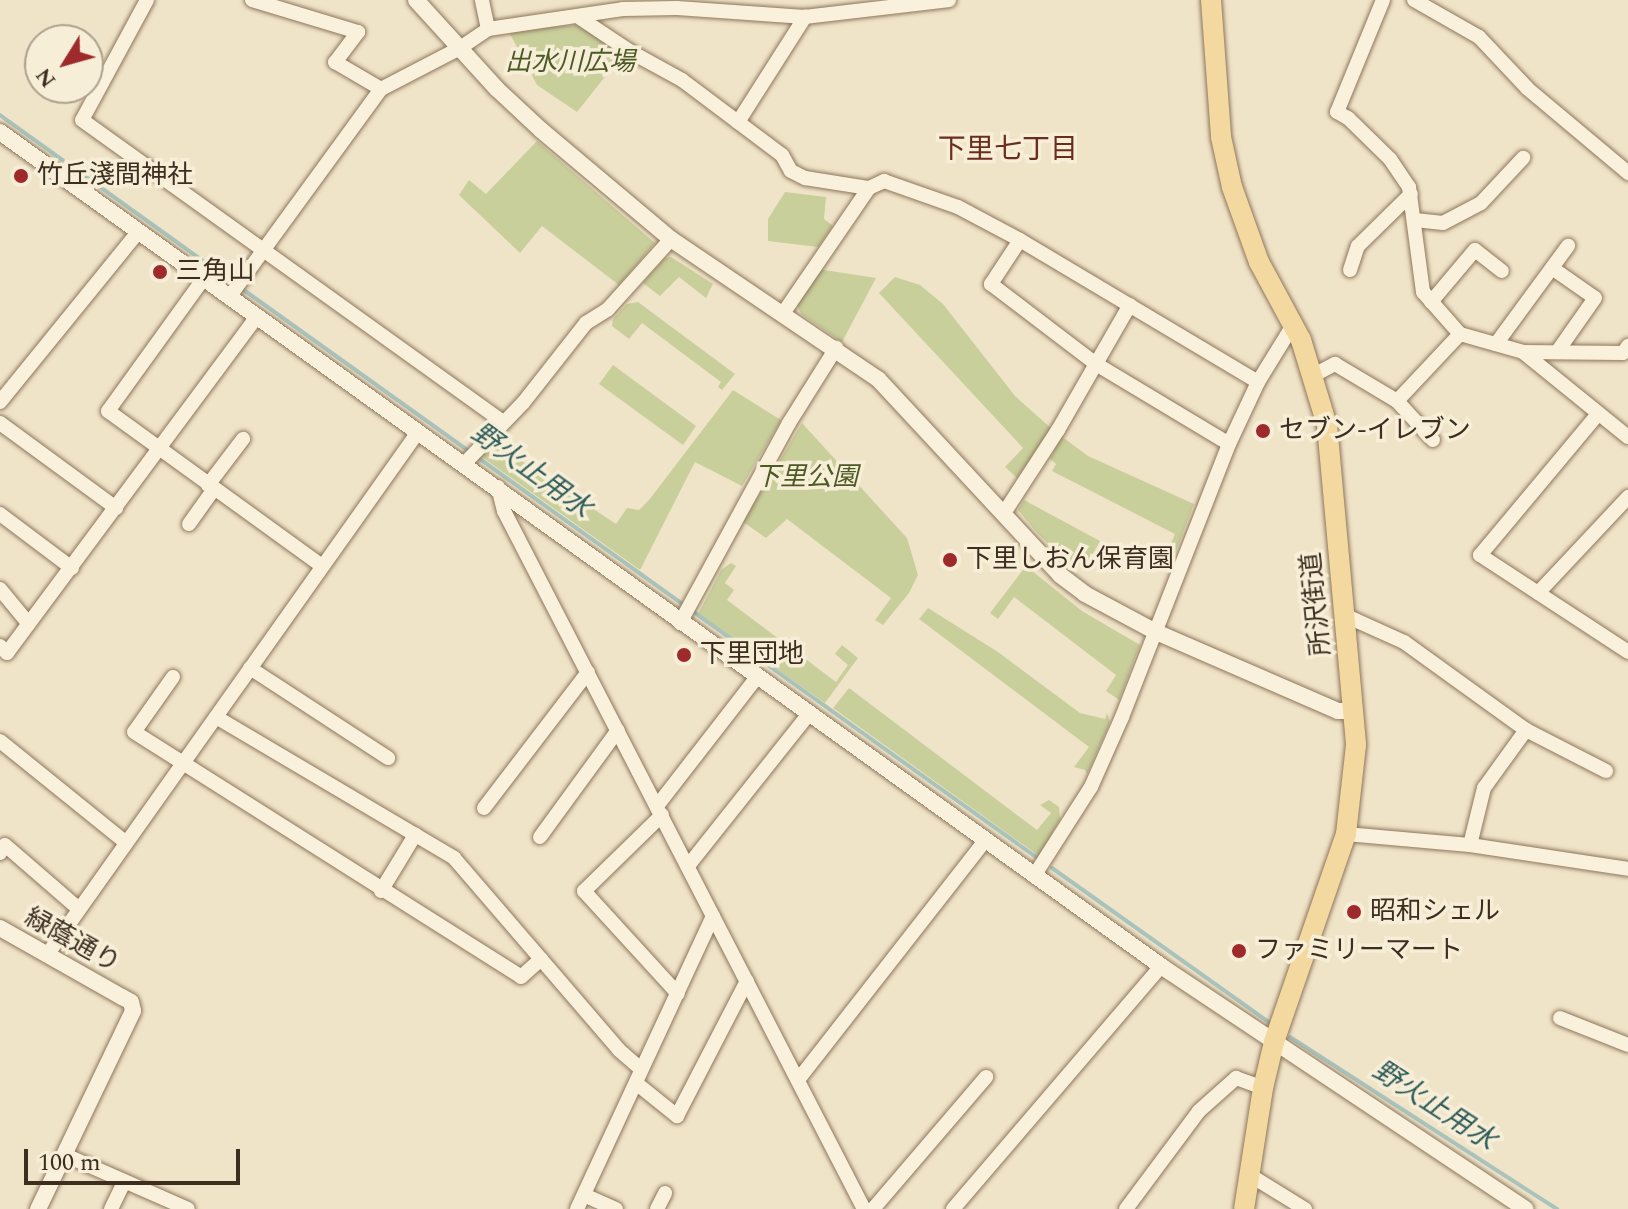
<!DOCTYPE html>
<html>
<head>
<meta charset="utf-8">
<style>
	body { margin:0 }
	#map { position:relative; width:1628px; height:1209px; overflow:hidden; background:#f0e4c8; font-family:Spectral,"Noto Sans JP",serif }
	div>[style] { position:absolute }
	.green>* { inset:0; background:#c9cf9b }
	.stream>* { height:4px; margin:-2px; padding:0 2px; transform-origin:2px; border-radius:2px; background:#a9c4bc }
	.roads { filter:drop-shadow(0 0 2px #8d765c) drop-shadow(0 0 2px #8d765c) }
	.minor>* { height:14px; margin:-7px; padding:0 7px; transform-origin:7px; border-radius:7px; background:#faf1dc }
	.tertiary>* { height:16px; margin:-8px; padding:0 8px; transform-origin:8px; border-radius:8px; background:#faf1dc }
	.primary>* { height:20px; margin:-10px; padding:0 10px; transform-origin:10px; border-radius:10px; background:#f3d9a0 }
	.dots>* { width:22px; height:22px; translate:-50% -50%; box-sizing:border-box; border:4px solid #f7eed8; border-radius:50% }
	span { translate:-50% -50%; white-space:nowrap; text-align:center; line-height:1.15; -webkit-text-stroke:7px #f7eed8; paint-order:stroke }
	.park-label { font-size:26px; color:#4d5a26; font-style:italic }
	.poi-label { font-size:26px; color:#3d2e20 }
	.left { translate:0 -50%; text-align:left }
	.street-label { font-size:26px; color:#3d2e20 }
	.neighbourhood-label { font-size:28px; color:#6b2e1e }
	.water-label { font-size:28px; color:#2f5d5a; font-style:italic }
	.north { position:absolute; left:24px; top:24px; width:80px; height:80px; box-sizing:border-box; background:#f7eed8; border:2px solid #ada18e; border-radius:50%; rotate:233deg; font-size:22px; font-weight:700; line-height:32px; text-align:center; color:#3d2e20 }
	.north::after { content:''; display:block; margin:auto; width:28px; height:36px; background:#9e2a2b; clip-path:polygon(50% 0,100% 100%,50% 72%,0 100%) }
	.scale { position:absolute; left:24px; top:1149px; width:216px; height:36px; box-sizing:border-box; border:4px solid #3d2e20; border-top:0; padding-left:10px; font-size:24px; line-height:28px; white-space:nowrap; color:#3d2e20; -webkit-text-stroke:6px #f7eed8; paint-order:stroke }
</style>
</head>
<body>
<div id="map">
	<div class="green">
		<div style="clip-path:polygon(581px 25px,623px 54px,577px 112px,537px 85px,508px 30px)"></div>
		<div style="clip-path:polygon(537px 141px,655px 243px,619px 285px,542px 226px,520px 253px,459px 195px,469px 180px,486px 194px)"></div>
		<div style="clip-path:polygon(785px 192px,826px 197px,824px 219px,833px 226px,818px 247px,768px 241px,768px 219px)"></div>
		<div style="clip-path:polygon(671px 257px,713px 284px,706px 298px,679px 277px,660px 296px,643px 283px,665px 258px)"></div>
		<div style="clip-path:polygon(818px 269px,876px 278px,842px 342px,801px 314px,797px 305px)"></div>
		<div style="clip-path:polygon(895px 277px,920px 285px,943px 304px,1015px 396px,1052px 429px,1017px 478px,1005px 467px,1023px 448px,879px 293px)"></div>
		<div style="clip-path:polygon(638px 302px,735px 374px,722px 390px,718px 387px,721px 382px,642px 323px,629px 339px,612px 326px,613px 319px,627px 304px)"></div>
		<div style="clip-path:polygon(613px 365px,696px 426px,683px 445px,599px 384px)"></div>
		<div style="clip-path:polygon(733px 390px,781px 420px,742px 486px,695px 462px,640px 570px,482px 457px,495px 443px,616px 524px,627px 508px,639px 510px,649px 500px)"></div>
		<div style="clip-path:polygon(802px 423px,907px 538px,918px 575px,909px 593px,883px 625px,875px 620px,891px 598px,787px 519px,766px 538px,743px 522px)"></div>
		<div style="clip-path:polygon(1061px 436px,1088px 456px,1194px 504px,1173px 559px,1166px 555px,1175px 534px,1052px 471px,1056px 464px,1050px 459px)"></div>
		<div style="clip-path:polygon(1024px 500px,1100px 541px,1085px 568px,1074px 561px,1071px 565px,1038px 534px,1018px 510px)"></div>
		<div style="clip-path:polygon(731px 563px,736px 566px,725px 583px,734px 590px,727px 600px,836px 682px,848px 665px,835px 654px,842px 645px,858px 658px,825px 703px,698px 614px,721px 570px)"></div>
		<div style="clip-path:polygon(1026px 566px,1082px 611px,1140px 645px,1119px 700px,1106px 691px,1116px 675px,1014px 597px,998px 619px,990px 613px)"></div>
		<div style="clip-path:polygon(928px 608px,998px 652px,1080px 713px,1105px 719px,1107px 713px,1110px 722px,1087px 774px,1085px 770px,1074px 767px,1089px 747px,919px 619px)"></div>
		<div style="clip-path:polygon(849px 688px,1037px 830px,1051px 813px,1040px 805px,1049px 800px,1059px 807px,1060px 819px,1039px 856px,833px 708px)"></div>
	</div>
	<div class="stream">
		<div style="left:0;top:115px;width:288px;rotate:35.7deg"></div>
		<div style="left:241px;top:288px;width:981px;rotate:35.59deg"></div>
		<div style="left:1052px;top:868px;width:271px;rotate:35.4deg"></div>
		<div style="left:1290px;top:1037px;width:318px;rotate:32.8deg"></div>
	</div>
	<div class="roads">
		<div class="minor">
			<div style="left:147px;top:0;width:136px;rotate:118.4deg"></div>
			<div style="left:82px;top:120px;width:518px;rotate:35.65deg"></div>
			<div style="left:252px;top:0;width:111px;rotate:16.8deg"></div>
			<div style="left:358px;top:32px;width:38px;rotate:127deg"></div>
			<div style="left:335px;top:62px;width:53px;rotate:30.4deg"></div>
			<div style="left:1383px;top:0;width:121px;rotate:112.3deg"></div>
			<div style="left:1337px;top:112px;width:13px;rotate:29deg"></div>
			<div style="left:1348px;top:118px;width:59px;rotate:44.3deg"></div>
			<div style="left:1390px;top:159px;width:34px;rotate:56deg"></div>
			<div style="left:1409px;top:187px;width:106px;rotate:82.4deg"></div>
			<div style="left:1423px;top:292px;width:56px;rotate:48.6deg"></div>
			<div style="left:1460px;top:334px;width:66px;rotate:15.9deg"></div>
			<div style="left:1523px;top:352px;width:100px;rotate:0.6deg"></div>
			<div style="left:1623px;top:353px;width:9px;rotate:-54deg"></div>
			<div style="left:1414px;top:0;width:75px;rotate:29.6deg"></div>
			<div style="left:1479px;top:37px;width:71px;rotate:46.7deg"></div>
			<div style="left:1528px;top:89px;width:131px;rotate:40deg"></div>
			<div style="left:580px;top:18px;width:61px;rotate:33.7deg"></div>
			<div style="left:631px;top:52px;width:58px;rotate:28.8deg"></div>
			<div style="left:682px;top:80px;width:125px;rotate:36.9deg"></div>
			<div style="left:782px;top:155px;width:18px;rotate:61deg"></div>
			<div style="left:791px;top:171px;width:16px;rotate:27deg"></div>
			<div style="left:805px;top:178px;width:65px;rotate:8.9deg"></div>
			<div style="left:488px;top:29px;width:136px;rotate:-8.4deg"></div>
			<div style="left:623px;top:9px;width:54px;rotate:-1.1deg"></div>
			<div style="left:677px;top:8px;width:128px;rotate:4deg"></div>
			<div style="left:805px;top:17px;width:145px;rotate:-6.7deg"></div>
			<div style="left:738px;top:122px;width:125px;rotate:-57.5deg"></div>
			<div style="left:1415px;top:220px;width:28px;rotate:6deg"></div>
			<div style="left:1443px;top:223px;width:43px;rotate:-27.8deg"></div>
			<div style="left:1481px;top:203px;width:62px;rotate:-47deg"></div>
			<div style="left:1020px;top:240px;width:53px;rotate:123.4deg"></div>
			<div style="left:991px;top:284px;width:132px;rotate:37.3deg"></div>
			<div style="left:1096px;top:364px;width:155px;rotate:31deg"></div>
			<div style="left:1552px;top:268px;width:52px;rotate:34.9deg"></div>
			<div style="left:1595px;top:298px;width:66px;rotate:125.1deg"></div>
			<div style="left:1350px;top:270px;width:25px;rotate:-72deg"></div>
			<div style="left:1358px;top:246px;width:74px;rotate:-44.5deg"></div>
			<div style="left:204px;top:278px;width:164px;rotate:125.8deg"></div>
			<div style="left:108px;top:411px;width:264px;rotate:35.9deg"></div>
			<div style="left:230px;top:296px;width:256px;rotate:-53.9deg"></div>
			<div style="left:381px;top:89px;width:89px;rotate:-27.4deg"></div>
			<div style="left:460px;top:48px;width:34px;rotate:-34deg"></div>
			<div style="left:488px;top:29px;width:30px;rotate:-102deg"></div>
			<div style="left:1431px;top:302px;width:68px;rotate:-49.8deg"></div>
			<div style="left:1475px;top:250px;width:34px;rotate:38deg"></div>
			<div style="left:784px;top:312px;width:150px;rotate:-55.6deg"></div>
			<div style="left:869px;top:188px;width:17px;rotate:-25deg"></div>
			<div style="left:884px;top:181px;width:78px;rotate:19.4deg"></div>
			<div style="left:958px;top:207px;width:70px;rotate:28deg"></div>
			<div style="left:1020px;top:240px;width:277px;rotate:30.8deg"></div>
			<div style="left:1496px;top:344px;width:122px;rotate:-53.7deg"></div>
			<div style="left:1523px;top:352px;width:135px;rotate:39deg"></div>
			<div style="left:1314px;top:375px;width:24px;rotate:-28deg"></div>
			<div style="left:1335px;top:364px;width:72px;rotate:30.8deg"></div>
			<div style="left:1397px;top:401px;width:53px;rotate:47.3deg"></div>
			<div style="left:1397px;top:401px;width:92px;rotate:-46.8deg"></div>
			<div style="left:0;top:402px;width:220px;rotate:-50.9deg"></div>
			<div style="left:1598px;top:414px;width:184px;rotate:129.9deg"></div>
			<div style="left:1480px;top:555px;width:177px;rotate:33.2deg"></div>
			<div style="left:0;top:423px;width:144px;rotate:36.2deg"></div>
			<div style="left:464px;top:464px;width:85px;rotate:-46deg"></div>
			<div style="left:523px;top:403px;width:102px;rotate:-51.8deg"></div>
			<div style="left:586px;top:323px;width:26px;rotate:-32deg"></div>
			<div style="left:608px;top:309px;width:94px;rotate:-48deg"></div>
			<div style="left:208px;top:485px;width:58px;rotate:-52.7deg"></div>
			<div style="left:498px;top:487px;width:25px;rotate:76deg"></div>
			<div style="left:504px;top:511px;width:785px;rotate:62.72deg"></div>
			<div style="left:1004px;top:513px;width:99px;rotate:-57deg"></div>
			<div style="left:1058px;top:430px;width:144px;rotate:-60.1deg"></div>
			<div style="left:0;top:514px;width:90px;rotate:36.9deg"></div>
			<div style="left:189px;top:524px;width:43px;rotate:-54.5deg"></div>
			<div style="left:0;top:589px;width:45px;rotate:50.4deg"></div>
			<div style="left:1538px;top:593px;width:132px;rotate:-46.8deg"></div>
			<div style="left:1344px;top:615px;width:66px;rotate:24.2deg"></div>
			<div style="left:1404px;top:642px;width:150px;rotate:35.8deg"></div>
			<div style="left:1526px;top:730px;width:90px;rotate:27.1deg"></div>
			<div style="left:680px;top:623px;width:228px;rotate:-61.4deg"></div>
			<div style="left:789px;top:423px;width:89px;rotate:-57.9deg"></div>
			<div style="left:0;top:646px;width:10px;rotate:45deg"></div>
			<div style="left:7px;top:653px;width:420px;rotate:-53.4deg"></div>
			<div style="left:250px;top:668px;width:165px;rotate:33.1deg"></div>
			<div style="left:173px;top:677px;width:67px;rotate:125.3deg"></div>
			<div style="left:134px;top:732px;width:458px;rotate:32.3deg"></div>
			<div style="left:521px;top:977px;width:27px;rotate:-42deg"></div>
			<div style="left:216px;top:717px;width:277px;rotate:30.6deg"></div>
			<div style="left:454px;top:858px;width:253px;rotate:49.3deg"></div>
			<div style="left:619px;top:1050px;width:29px;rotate:41deg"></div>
			<div style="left:0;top:741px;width:161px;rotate:38.9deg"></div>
			<div style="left:657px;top:806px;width:163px;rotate:-52.2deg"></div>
			<div style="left:484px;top:808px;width:171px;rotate:-52.6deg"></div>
			<div style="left:662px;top:815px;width:109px;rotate:135.7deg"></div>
			<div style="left:584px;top:891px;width:139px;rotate:47.6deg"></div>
			<div style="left:1346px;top:834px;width:124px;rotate:5.1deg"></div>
			<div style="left:1470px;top:845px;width:160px;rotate:8.6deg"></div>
			<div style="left:540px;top:837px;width:132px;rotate:-53.9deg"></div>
			<div style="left:1470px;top:845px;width:59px;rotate:-76.2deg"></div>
			<div style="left:1484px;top:788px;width:72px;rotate:-54.1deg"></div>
			<div style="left:0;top:853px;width:9px;rotate:-58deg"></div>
			<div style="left:5px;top:845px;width:98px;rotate:40.9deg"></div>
			<div style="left:688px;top:866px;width:193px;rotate:-51.5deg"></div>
			<div style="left:1034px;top:876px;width:106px;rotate:-57.4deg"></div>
			<div style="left:1091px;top:787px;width:77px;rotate:-66.1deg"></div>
			<div style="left:1122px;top:717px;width:293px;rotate:-68.6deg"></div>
			<div style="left:1229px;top:444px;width:68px;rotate:-64.9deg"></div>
			<div style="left:1258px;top:382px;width:67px;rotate:-58.4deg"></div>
			<div style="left:381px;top:891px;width:66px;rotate:-58.7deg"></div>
			<div style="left:47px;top:955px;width:641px;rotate:-54.65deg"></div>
			<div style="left:1560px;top:1018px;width:73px;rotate:21.7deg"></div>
			<div style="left:798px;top:1080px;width:303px;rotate:-52deg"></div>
			<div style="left:636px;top:1083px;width:53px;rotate:38.8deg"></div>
			<div style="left:677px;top:1116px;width:152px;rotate:-62.6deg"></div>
			<div style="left:65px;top:1155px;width:134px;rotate:23.7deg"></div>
			<div style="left:1248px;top:1174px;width:67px;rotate:31.6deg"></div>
			<div style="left:584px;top:1195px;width:35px;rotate:24deg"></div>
			<div style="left:111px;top:1209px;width:30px;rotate:-64deg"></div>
			<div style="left:577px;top:1209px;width:323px;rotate:-65.1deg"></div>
			<div style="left:657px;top:1209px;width:18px;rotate:-63deg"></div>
			<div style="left:873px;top:1209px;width:174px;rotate:-49.4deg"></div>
			<div style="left:953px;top:1209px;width:320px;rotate:-49.4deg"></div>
			<div style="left:1126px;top:1209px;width:122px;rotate:-53.3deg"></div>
			<div style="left:1199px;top:1111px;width:50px;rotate:-41.7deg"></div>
			<div style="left:1236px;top:1078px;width:29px;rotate:20deg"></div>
		</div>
		<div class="tertiary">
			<div style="left:416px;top:0;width:120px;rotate:47.7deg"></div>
			<div style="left:497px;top:89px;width:60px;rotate:43deg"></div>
			<div style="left:541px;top:130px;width:170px;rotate:40deg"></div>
			<div style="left:671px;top:239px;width:250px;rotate:34.1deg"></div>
			<div style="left:878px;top:379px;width:267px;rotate:47.1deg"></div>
			<div style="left:1060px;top:575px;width:31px;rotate:37deg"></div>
			<div style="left:1085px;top:594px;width:81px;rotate:28.2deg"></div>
			<div style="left:1156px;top:632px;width:198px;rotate:23.5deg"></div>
			<div style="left:1338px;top:711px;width:16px"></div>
			<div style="left:0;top:132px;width:1430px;rotate:35.69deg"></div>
			<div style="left:1161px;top:966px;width:438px;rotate:33.7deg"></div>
			<div style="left:0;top:928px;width:140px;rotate:29.5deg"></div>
			<div style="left:122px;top:997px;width:10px;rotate:29deg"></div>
			<div style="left:131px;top:1002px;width:9px;rotate:77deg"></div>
			<div style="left:133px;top:1011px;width:220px;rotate:115.6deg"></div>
		</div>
		<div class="primary">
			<div style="left:1211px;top:0;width:137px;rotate:85.8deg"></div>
			<div style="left:1221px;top:137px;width:51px;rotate:77.6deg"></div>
			<div style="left:1232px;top:187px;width:80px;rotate:70.2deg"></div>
			<div style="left:1259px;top:262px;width:89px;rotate:61.7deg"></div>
			<div style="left:1301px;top:340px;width:89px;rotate:73deg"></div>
			<div style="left:1327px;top:425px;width:321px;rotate:84.8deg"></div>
			<div style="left:1356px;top:745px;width:90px;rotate:96.4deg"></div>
			<div style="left:1346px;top:834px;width:220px;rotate:109.1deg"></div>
			<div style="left:1274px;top:1042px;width:47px;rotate:103.4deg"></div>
			<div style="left:1263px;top:1088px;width:122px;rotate:98.9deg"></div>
		</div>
	</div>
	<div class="dots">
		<div style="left:21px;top:176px;background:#9e2a2b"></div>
		<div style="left:160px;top:272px;background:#9e2a2b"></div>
		<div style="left:1263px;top:431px;background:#9e2a2b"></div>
		<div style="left:950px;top:560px;background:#9e2a2b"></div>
		<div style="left:684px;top:655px;background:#9e2a2b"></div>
		<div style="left:1354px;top:912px;background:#9e2a2b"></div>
		<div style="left:1239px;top:951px;background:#9e2a2b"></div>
	</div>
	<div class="park-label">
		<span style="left:570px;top:63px">出水川広場</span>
		<span style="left:806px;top:478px">下里公園</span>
	</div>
	<div class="poi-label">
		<span class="left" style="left:37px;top:176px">竹丘淺間神社</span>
		<span class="left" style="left:176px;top:272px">三角山</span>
		<span class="left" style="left:1279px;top:431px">セブン-イレブン</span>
		<span class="left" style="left:966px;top:560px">下里しおん保育園</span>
		<span class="left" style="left:700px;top:655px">下里団地</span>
		<span class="left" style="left:1370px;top:912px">昭和シェル</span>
		<span class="left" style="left:1255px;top:951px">ファミリーマート</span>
	</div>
	<div class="street-label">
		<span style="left:1317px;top:604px;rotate:-96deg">所沢街道</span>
		<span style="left:72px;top:941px;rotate:29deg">緑蔭通り</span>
	</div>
	<div class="neighbourhood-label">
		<span style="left:1008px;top:150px">下里七丁目</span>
	</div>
	<div class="water-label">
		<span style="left:531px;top:471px;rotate:36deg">野火止用水</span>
		<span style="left:1434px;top:1106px;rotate:33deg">野火止用水</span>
	</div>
	<div class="north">N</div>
	<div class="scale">100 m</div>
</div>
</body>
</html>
